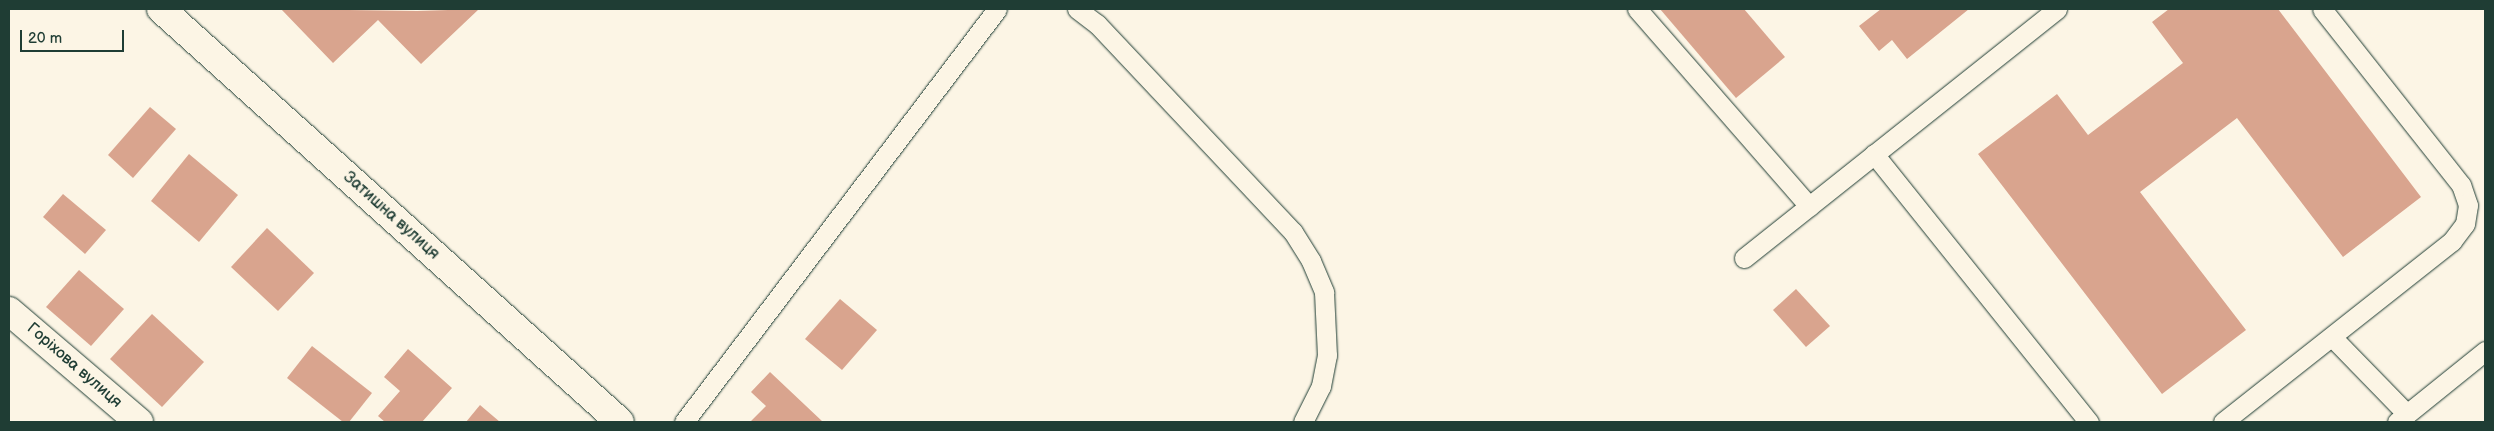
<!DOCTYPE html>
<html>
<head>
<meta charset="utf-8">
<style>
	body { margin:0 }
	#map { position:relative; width:2494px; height:431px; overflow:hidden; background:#fcf5e5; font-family:"Balsamiq Sans",sans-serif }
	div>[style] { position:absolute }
	.building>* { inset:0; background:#d9a48e }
	.roads { filter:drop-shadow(0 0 1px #1f3d34) drop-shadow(0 0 1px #1f3d34) }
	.lane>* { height:19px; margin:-9.5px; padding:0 9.5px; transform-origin:9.5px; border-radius:9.5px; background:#fcf5e5 }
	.street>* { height:28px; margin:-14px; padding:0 14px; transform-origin:14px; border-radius:14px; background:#fcf5e5 }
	span { translate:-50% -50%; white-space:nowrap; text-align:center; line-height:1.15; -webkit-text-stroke:4px #fcf5e5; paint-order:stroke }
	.street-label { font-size:16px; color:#1f3d34 }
	.frame { position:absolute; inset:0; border:10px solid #1f3d34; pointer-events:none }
	.scale { position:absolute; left:20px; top:30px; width:104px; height:22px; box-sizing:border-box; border:2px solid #1f3d34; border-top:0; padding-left:6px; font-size:15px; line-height:18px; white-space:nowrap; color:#1f3d34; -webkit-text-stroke:4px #fcf5e5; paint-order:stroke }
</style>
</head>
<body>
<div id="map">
	<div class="building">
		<div style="clip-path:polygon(281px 9px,417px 11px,479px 9px,421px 64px,378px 20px,333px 63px)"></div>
		<div style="clip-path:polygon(1660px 9px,1744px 9px,1785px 57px,1736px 98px)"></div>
		<div style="clip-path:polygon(1881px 9px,1969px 9px,1907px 59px,1892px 40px,1879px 51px,1859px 26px)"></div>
		<div style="clip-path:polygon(2169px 9px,2278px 9px,2421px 197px,2343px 257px,2237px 118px,2140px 192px,2246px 330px,2162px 394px,1978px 154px,2057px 94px,2088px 135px,2183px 63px,2152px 22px)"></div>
		<div style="clip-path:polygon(150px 107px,176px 129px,133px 178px,108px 155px)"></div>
		<div style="clip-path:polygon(189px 154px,238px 195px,199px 242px,151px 201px)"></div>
		<div style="clip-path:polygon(63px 194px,106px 230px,85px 254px,43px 217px)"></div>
		<div style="clip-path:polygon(267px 228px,314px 273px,278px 311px,231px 267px)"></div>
		<div style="clip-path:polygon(79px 270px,124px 309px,91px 346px,46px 307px)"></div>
		<div style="clip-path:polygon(1796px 289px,1830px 326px,1806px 347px,1773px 310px)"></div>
		<div style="clip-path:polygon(840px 299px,877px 330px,842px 370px,805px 339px)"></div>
		<div style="clip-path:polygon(152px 314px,204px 362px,162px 407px,110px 359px)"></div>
		<div style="clip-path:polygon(312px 346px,372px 393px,349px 422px,343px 422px,287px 378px)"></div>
		<div style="clip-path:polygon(408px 349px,452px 388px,422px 422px,385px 422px,378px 416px,400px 391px,384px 377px)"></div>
		<div style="clip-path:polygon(770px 372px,823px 422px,750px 422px,766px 406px,751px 392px)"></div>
		<div style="clip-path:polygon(480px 405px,500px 422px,466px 422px)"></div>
	</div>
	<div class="roads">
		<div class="lane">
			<div style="left:1077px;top:9px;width:25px;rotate:37deg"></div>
			<div style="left:1097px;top:24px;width:286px;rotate:46.7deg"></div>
			<div style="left:1293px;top:232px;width:34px;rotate:58deg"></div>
			<div style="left:1311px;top:261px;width:34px;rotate:67deg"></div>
			<div style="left:1324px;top:292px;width:63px;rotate:87.3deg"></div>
			<div style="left:1327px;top:355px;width:32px;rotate:101deg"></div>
			<div style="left:1321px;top:386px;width:40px;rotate:116.6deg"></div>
			<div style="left:1637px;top:9px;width:262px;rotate:48.9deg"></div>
			<div style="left:1874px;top:154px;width:344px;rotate:51.3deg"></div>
			<div style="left:1744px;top:258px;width:400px;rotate:-38.5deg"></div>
			<div style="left:2332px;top:337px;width:107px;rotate:45.8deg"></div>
			<div style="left:684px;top:422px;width:518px;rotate:-52.84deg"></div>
			<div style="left:2223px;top:422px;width:292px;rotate:-38.3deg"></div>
			<div style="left:2452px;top:241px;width:21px;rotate:-53deg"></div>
			<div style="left:2465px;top:224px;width:19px;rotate:-81deg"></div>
			<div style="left:2468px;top:205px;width:21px;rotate:-109deg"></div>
			<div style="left:2461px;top:185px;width:224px;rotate:-128.3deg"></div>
			<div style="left:2397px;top:422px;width:113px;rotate:-38.9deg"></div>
		</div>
		<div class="street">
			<div style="left:161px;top:9px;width:617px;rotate:41.98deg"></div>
			<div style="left:9px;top:311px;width:171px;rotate:40.5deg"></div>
		</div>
	</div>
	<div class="street-label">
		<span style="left:391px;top:216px;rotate:42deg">Затишна вулиця</span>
		<span style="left:74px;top:366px;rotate:41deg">Горіхова вулиця</span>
	</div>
	<div class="frame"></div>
	<div class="scale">20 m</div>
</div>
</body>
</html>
